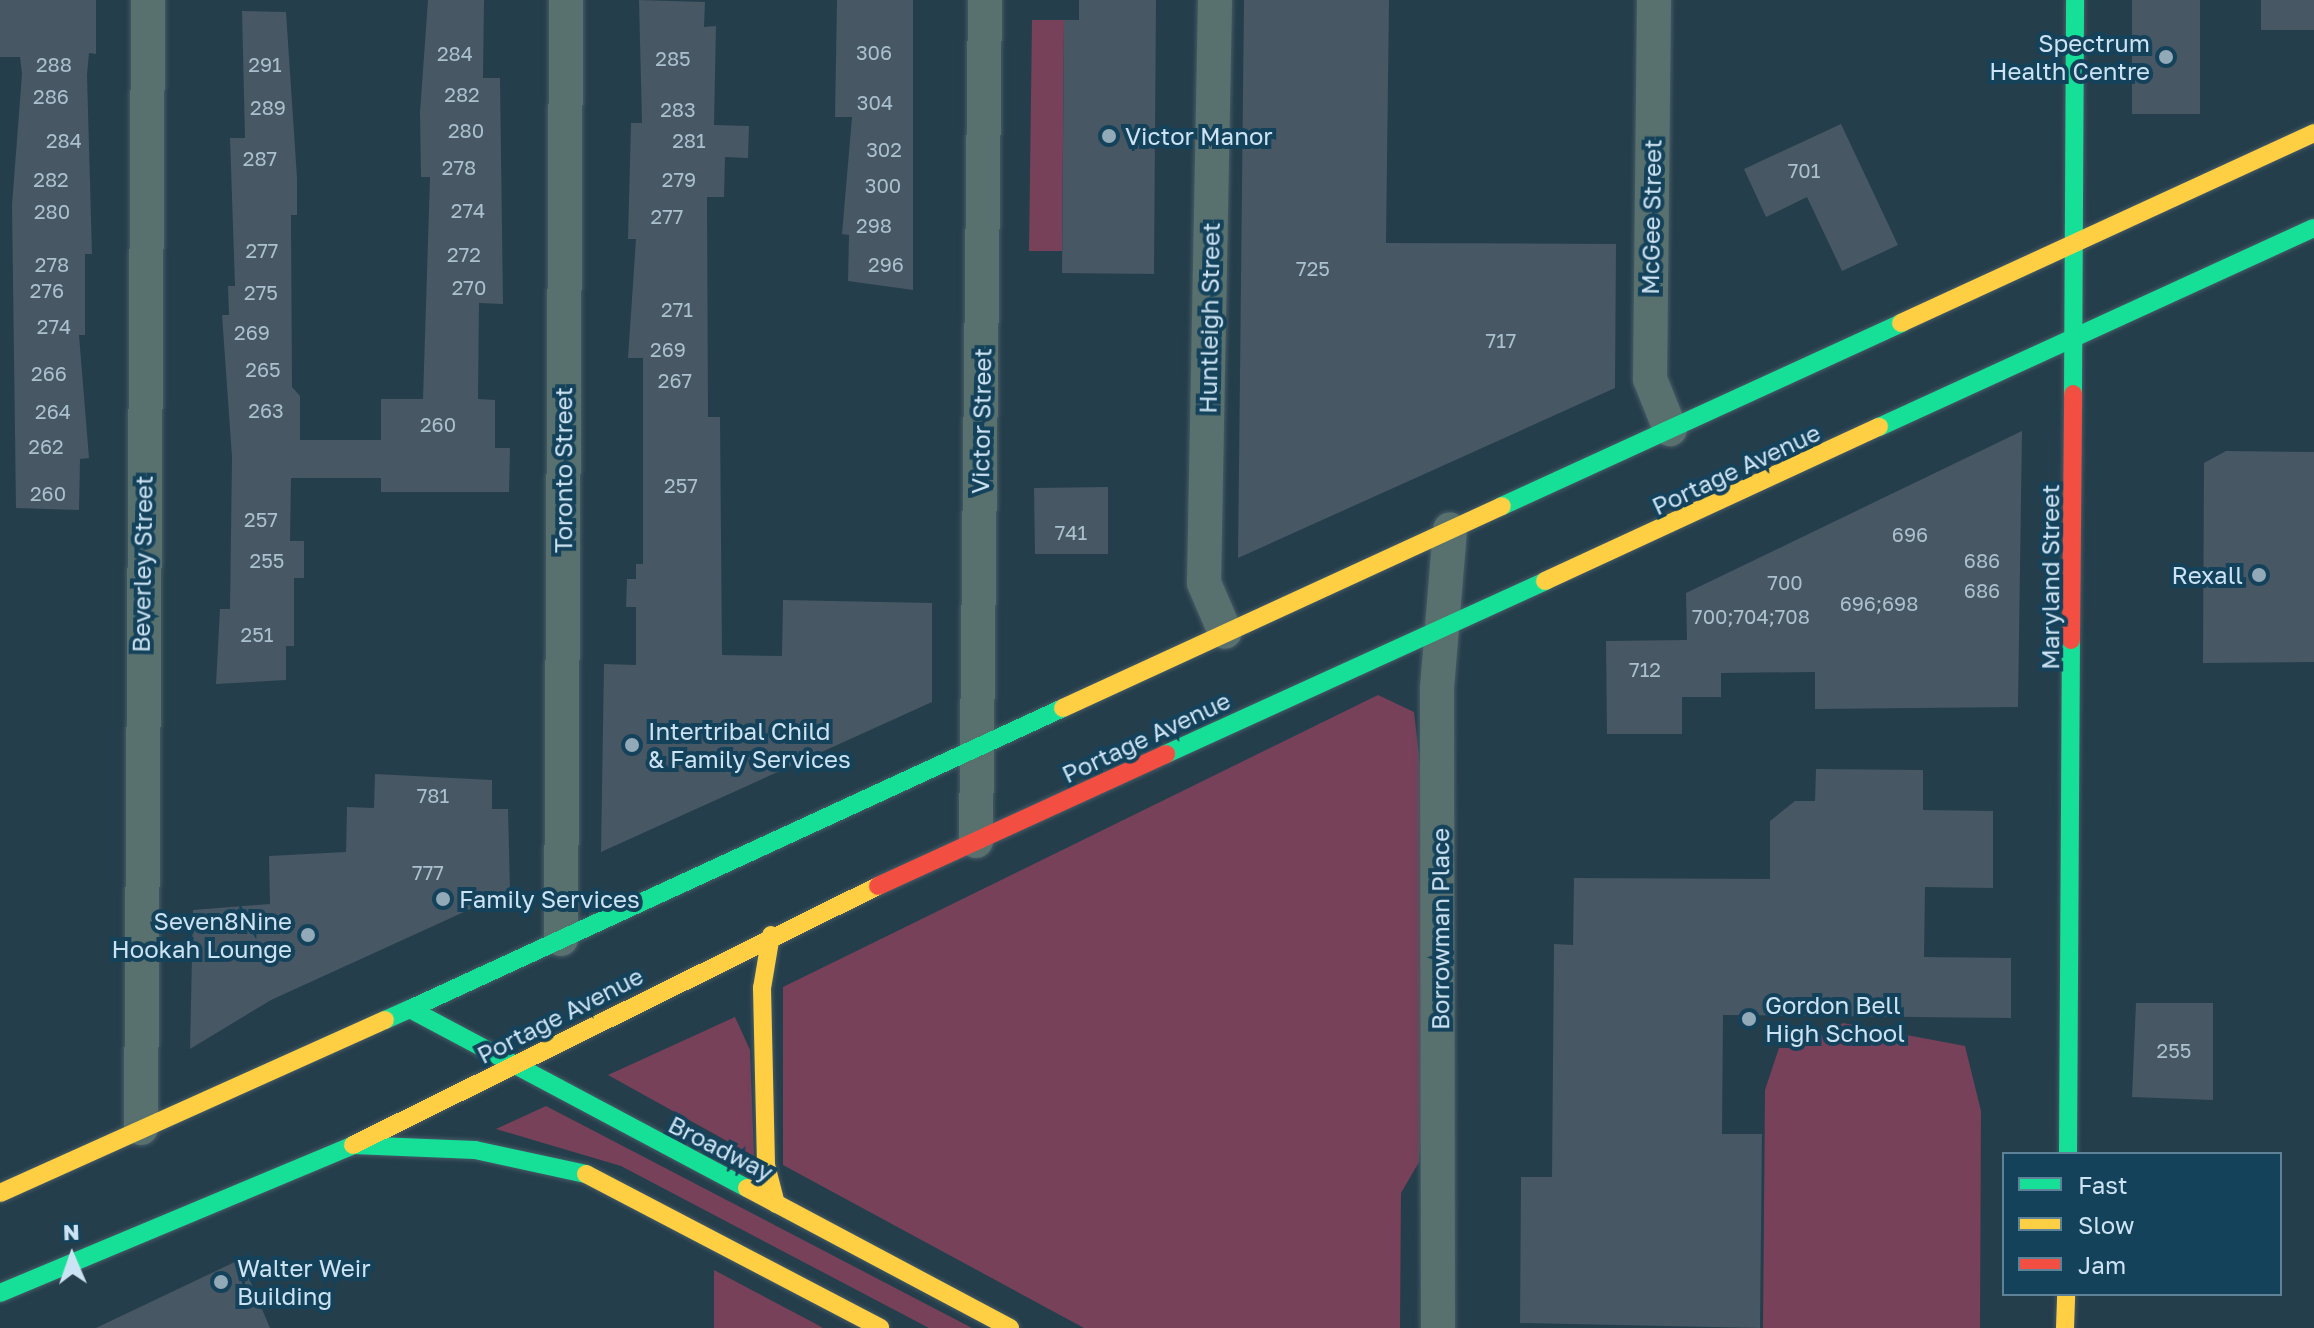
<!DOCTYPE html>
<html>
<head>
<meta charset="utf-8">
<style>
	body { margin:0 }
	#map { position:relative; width:2314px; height:1328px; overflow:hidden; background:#253e4b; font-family:"Golos Text",sans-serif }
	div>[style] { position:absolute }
	.green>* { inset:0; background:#774159 }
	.building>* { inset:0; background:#475764 }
	.roads { filter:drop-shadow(0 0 2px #465b66) drop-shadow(0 0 2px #465b66) }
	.street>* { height:34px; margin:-17px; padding:0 17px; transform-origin:17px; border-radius:17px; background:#59716e }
	.fast>* { height:18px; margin:-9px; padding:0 9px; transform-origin:9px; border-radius:9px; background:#16e098 }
	.slow>* { height:18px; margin:-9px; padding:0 9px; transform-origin:9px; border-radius:9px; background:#ffcf43 }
	.jam>* { height:18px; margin:-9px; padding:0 9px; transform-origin:9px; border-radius:9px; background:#f24e42 }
	.dots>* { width:22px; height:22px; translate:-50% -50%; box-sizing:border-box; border:4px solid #15425b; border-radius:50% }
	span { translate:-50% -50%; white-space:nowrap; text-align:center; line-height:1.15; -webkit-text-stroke:8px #15425b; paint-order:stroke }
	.number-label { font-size:20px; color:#abc0cf }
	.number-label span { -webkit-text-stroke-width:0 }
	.poi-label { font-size:24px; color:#cce3f3 }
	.right { translate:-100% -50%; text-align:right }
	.left { translate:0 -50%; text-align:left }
	.street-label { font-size:24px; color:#cce3f3 }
	.legend { position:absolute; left:2002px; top:1152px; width:280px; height:144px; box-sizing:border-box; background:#15425b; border:2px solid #5e8298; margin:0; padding:10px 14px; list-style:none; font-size:24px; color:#cce3f3 }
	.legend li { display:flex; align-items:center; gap:16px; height:40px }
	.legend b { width:40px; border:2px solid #5e8298 }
	.north { position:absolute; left:32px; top:1216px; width:80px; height:80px; -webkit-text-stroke:6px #15425b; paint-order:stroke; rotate:358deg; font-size:22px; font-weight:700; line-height:32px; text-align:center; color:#cce3f3 }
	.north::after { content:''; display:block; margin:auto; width:28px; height:36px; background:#cce3f3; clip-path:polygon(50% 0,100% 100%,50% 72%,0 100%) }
</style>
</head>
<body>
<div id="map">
	<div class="green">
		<div style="clip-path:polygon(1032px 20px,1064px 20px,1062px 251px,1029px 251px)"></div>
		<div style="clip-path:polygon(1378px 695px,1414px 712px,1438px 920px,1419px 1162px,1401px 1193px,1400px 1328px,1084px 1328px,783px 1165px,783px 987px)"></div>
		<div style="clip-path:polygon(735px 1017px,750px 1050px,754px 1156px,608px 1075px)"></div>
		<div style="clip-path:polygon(1843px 1023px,1965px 1046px,1981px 1111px,1980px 1328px,1763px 1328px,1765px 1090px,1779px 1048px,1797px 1048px)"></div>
		<div style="clip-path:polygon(546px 1106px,972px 1328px,929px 1328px,621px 1166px,496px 1129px)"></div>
		<div style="clip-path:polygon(714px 1270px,816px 1324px,823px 1328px,714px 1328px)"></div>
	</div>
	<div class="building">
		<div style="clip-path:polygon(0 0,96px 0,96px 54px,89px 53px,87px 75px,92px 254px,85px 254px,85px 335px,79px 335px,89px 458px,80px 459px,79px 510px,16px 508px,12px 205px,22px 74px,20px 57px,0 57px)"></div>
		<div style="clip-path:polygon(428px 0,484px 0,483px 78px,500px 78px,503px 304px,479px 303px,478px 399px,495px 400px,495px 448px,510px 448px,509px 492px,381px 492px,381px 478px,291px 478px,290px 541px,304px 541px,304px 578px,294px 578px,294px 646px,286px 646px,286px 680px,216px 684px,220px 609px,230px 609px,232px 457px,222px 315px,229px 315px,228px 286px,235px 286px,230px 138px,245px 138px,242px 11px,286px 12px,297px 178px,297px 215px,291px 215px,292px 387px,300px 396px,300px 440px,381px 440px,381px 399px,423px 399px,430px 177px,421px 177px,420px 112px)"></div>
		<div style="clip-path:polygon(639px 0,705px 2px,704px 27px,716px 26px,714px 125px,749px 126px,748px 158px,725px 157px,724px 197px,707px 197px,708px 417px,720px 417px,722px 655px,782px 656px,783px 600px,932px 603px,932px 702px,601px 852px,604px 664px,636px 665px,636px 607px,626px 607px,627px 579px,636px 579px,636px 564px,643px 564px,643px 358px,628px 358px,636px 239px,628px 239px,631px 123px,642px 123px)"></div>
		<div style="clip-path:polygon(837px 0,913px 0,913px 290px,848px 281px,849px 235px,842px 234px,852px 117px,835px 117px)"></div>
		<div style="clip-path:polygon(1079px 0,1156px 0,1154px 274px,1062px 273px,1064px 20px,1079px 20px)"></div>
		<div style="clip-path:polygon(1244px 0,1389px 0,1386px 243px,1616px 244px,1615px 388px,1238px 558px)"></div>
		<div style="clip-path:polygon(2132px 0,2200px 0,2200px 114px,2132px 114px)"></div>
		<div style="clip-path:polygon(2261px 0,2314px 0,2314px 30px,2261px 30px)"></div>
		<div style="clip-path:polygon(1841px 124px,1898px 245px,1842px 271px,1807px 197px,1766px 217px,1744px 169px)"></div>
		<div style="clip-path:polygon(2022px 431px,2018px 707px,1815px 709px,1815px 672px,1721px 673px,1721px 697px,1682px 697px,1682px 734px,1607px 734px,1606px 641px,1687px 640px,1686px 593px)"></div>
		<div style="clip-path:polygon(2226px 451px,2314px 452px,2314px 662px,2203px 663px,2204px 463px)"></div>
		<div style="clip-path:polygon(1108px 487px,1108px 554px,1035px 554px,1034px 488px)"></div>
		<div style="clip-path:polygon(1816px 769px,1923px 770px,1923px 810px,1993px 811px,1993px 888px,1925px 887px,1924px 957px,2011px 958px,2011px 1018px,1723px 1015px,1722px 1134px,1762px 1134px,1760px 1328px,1520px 1323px,1521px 1177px,1552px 1177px,1554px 944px,1573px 945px,1574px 878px,1770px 879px,1770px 821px,1795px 801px,1815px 801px)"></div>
		<div style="clip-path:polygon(375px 774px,492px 780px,492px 809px,508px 809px,510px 891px,271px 1000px,190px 1049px,193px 910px,270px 904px,269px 856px,346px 852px,347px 807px,374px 808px)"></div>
		<div style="clip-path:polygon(2136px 1003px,2213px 1003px,2213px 1100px,2132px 1097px)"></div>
		<div style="clip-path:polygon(241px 1259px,270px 1328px,96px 1328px)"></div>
	</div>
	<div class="roads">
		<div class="street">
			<div style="left:1215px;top:0;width:583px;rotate:91.08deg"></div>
			<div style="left:1204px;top:583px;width:53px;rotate:66.8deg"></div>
			<div style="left:1654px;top:0;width:379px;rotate:90.6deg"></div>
			<div style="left:1650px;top:379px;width:54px;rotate:68.2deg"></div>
			<div style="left:976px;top:841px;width:841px;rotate:-89.39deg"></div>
			<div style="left:561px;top:939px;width:939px;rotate:-89.69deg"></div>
			<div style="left:141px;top:1128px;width:1128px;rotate:-89.64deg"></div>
			<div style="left:1438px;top:1328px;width:640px;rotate:-90.09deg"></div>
			<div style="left:1437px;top:688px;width:159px;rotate:-85.3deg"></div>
		</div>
		<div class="fast">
			<div style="left:2073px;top:394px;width:394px;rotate:-89.7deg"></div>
			<div style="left:1879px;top:427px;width:478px;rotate:-24.6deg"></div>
			<div style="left:1502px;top:506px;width:439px;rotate:-24.6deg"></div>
			<div style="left:1166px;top:754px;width:417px;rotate:-24.5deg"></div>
			<div style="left:410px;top:1009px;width:719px;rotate:-24.75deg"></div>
			<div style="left:385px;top:1020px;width:27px;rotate:-24deg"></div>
			<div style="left:410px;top:1009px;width:382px;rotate:28deg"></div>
			<div style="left:2068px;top:1154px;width:514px;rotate:-89.67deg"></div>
			<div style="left:0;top:1293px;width:383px;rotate:-22.7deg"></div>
			<div style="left:353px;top:1145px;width:122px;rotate:2.3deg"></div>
			<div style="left:475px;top:1150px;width:114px;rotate:12.2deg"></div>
		</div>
		<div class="slow">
			<div style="left:1901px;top:323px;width:455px;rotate:-24.7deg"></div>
			<div style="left:1545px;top:581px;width:368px;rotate:-24.8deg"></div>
			<div style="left:1063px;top:708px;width:483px;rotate:-24.7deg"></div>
			<div style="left:771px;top:935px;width:54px;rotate:99.6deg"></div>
			<div style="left:762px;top:988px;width:177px;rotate:88.7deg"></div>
			<div style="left:766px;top:1165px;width:40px;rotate:75.6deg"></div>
			<div style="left:353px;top:1145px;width:585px;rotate:-26.26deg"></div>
			<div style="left:586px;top:1174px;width:332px;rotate:27.6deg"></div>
			<div style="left:747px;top:1188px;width:298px;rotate:28deg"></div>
			<div style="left:0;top:1193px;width:422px;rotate:-24.2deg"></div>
			<div style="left:2065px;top:1328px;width:34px;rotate:-88deg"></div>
		</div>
		<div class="jam">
			<div style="left:2071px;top:640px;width:246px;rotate:-89.5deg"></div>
			<div style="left:878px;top:886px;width:317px;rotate:-24.6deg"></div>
		</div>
	</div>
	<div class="dots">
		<div style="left:2166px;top:57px;background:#92a9b8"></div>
		<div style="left:1109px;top:136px;background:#92a9b8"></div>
		<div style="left:2259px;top:575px;background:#92a9b8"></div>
		<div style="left:632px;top:745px;background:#92a9b8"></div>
		<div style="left:443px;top:899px;background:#92a9b8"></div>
		<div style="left:308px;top:935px;background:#92a9b8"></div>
		<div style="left:1749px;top:1019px;background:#92a9b8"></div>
		<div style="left:221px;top:1282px;background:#92a9b8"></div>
	</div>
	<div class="number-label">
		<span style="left:874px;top:52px">306</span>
		<span style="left:455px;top:53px">284</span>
		<span style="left:673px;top:58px">285</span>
		<span style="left:54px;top:64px">288</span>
		<span style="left:265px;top:64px">291</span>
		<span style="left:462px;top:94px">282</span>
		<span style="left:51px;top:96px">286</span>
		<span style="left:875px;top:102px">304</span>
		<span style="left:268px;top:107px">289</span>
		<span style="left:678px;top:109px">283</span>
		<span style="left:466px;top:130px">280</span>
		<span style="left:64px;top:140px">284</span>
		<span style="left:689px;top:140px">281</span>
		<span style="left:884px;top:149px">302</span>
		<span style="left:260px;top:158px">287</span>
		<span style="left:459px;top:167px">278</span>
		<span style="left:1804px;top:170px">701</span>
		<span style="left:51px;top:179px">282</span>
		<span style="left:679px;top:179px">279</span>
		<span style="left:883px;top:185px">300</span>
		<span style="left:468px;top:210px">274</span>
		<span style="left:52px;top:211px">280</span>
		<span style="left:667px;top:216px">277</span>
		<span style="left:874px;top:225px">298</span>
		<span style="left:262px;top:250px">277</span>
		<span style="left:464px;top:254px">272</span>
		<span style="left:52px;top:264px">278</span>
		<span style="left:886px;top:264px">296</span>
		<span style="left:1313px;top:268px">725</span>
		<span style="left:469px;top:287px">270</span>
		<span style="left:47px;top:290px">276</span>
		<span style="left:261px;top:292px">275</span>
		<span style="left:677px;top:309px">271</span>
		<span style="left:54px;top:326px">274</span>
		<span style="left:252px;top:332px">269</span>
		<span style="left:1501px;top:340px">717</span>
		<span style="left:668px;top:349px">269</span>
		<span style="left:263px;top:369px">265</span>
		<span style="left:49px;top:373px">266</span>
		<span style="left:675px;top:380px">267</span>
		<span style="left:266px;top:410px">263</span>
		<span style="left:53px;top:411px">264</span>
		<span style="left:438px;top:424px">260</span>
		<span style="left:46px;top:446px">262</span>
		<span style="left:681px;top:485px">257</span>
		<span style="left:48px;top:493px">260</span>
		<span style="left:261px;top:519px">257</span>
		<span style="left:1071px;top:532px">741</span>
		<span style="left:1910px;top:534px">696</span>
		<span style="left:267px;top:560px">255</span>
		<span style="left:1982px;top:560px">686</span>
		<span style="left:1785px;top:582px">700</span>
		<span style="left:1982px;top:590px">686</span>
		<span style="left:1879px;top:603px">696;698</span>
		<span style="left:1751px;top:616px">700;704;708</span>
		<span style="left:257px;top:634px">251</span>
		<span style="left:1645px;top:669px">712</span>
		<span style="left:433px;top:795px">781</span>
		<span style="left:428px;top:872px">777</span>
		<span style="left:2174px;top:1050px">255</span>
	</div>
	<div class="poi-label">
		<span class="right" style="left:2150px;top:57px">Spectrum<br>Health Centre</span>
		<span class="left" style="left:1125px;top:136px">Victor Manor</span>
		<span class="right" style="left:2243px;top:575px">Rexall</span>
		<span class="left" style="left:648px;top:745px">Intertribal Child<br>&amp; Family Services</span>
		<span class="left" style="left:459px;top:899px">Family Services</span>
		<span class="right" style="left:292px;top:935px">Seven8Nine<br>Hookah Lounge</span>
		<span class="left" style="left:1765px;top:1019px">Gordon Bell<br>High School</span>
		<span class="left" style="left:237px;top:1282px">Walter Weir<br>Building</span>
	</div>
	<div class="street-label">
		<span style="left:1651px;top:217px;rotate:-89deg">McGee Street</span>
		<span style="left:1209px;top:318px;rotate:-89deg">Huntleigh Street</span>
		<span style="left:981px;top:421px;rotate:-89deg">Victor Street</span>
		<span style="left:1736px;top:469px;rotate:-25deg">Portage Avenue</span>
		<span style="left:563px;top:470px;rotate:-90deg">Toronto Street</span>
		<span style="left:142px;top:564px;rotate:-89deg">Beverley Street</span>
		<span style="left:2050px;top:577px;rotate:-90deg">Maryland Street</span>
		<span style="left:1146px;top:737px;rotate:-25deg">Portage Avenue</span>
		<span style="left:1440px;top:929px;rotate:-90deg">Borrowman Place</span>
		<span style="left:560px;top:1015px;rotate:-27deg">Portage Avenue</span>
		<span style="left:721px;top:1148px;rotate:27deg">Broadway</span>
	</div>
	<ul class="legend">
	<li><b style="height:10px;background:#16e098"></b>Fast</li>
	<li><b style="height:10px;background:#ffcf43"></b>Slow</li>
	<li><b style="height:10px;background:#f24e42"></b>Jam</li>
	</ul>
	<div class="north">N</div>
</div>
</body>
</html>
